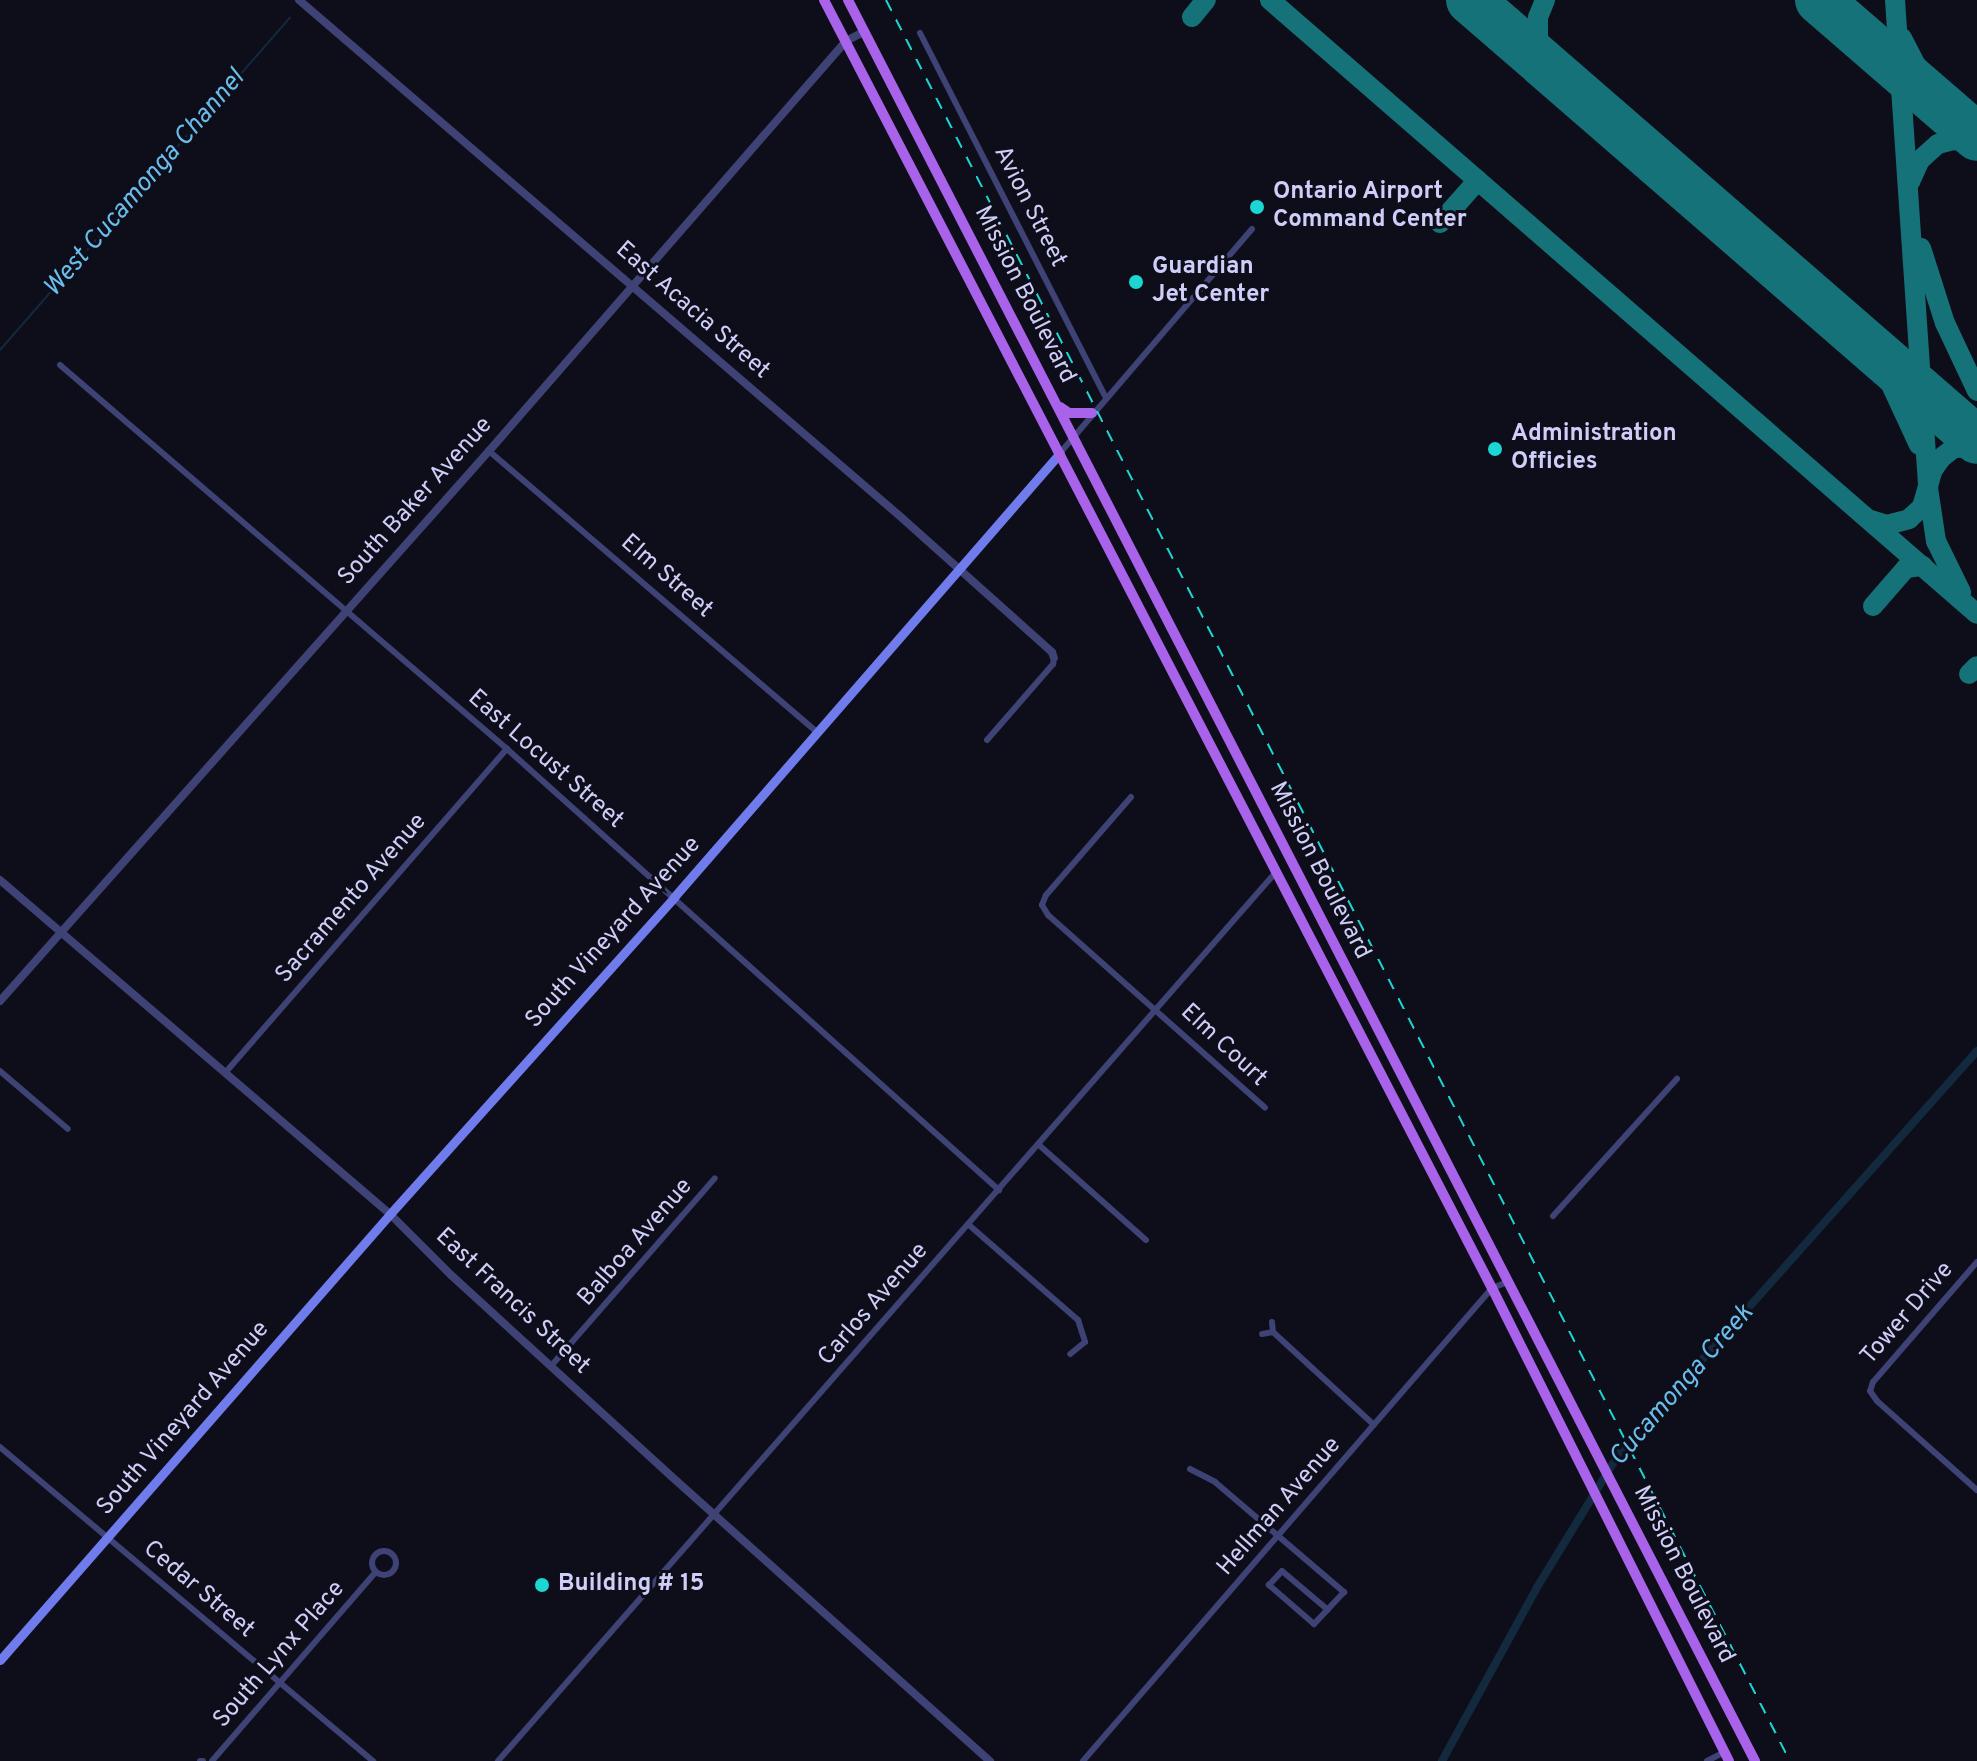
<!DOCTYPE html>
<html>
<head>
<meta charset="utf-8">
<style>
	body { margin:0 }
	#map { position:relative; width:1977px; height:1761px; overflow:hidden; background:#0e0e1b; font-family:Overpass,sans-serif }
	div>[style] { position:absolute }
	.stream>* { height:2px; margin:-1px; padding:0 1px; transform-origin:1px; border-radius:1px; background:#13293e }
	.canal>* { height:8px; margin:-4px; padding:0 4px; transform-origin:4px; border-radius:4px; background:#13293e }
	.taxiway>* { height:20px; margin:-10px; padding:0 10px; transform-origin:10px; border-radius:10px; background:#157278 }
	.runway>* { height:48px; margin:-24px; padding:0 24px; transform-origin:24px; border-radius:24px; background:#157278 }
	.minor>* { height:6px; margin:-3px; padding:0 3px; transform-origin:3px; border-radius:3px; background:#3e4274 }
	.minor>.ring { margin:-3px; padding:0; box-sizing:content-box; background:none; border:6px solid #3e4274; border-radius:50% }
	.tertiary>* { height:8px; margin:-4px; padding:0 4px; transform-origin:4px; border-radius:4px; background:#3e4274 }
	.secondary>* { height:9px; margin:-4.5px; padding:0 4.5px; transform-origin:4.5px; border-radius:4.5px; background:#717cec }
	.primary>* { height:10px; margin:-5px; padding:0 5px; transform-origin:5px; border-radius:5px; background:#a963ea }
	.rail>* { height:2px; margin-top:-1px; transform-origin:0; background:repeating-linear-gradient(90deg,#1cd6d4 0 12px,transparent 0 22px) }
	.dots>* { width:22px; height:22px; translate:-50% -50%; box-sizing:border-box; border:4px solid #0e0e1b; border-radius:50% }
	span { translate:-50% -50%; white-space:nowrap; text-align:center; line-height:1.15; -webkit-text-stroke:6px #0e0e1b; paint-order:stroke }
	.poi-label { font-size:24px; color:#cecef9; font-weight:700 }
	.left { translate:0 -50%; text-align:left }
	.street-label { font-size:24px; color:#cecef9 }
	.water-label { font-size:26px; color:#69bdeb; font-style:italic }
</style>
</head>
<body>
<div id="map">
	<div class="stream">
		<div style="left:0;top:350px;width:441px;rotate:-48.9deg"></div>
	</div>
	<div class="canal">
		<div style="left:1442px;top:1761px;width:196px;rotate:-61.3deg"></div>
		<div style="left:1536px;top:1589px;width:161px;rotate:-58.5deg"></div>
		<div style="left:1620px;top:1452px;width:537px;rotate:-48.32deg"></div>
	</div>
	<div class="taxiway">
		<div style="left:1270px;top:0;width:936px;rotate:40.97deg"></div>
		<div style="left:1460px;top:0;width:37px;rotate:31deg"></div>
		<div style="left:1545px;top:0;width:18px;rotate:112deg"></div>
		<div style="left:1538px;top:17px;width:20px;rotate:90deg"></div>
		<div style="left:1538px;top:37px;width:21px;rotate:73deg"></div>
		<div style="left:1544px;top:57px;width:20px;rotate:57deg"></div>
		<div style="left:1895px;top:0;width:489px;rotate:86.1deg"></div>
		<div style="left:1928px;top:488px;width:54px;rotate:81.4deg"></div>
		<div style="left:1936px;top:541px;width:57px;rotate:63.9deg"></div>
		<div style="left:1192px;top:17px;width:22px;rotate:-51deg"></div>
		<div style="left:1902px;top:38px;width:42px;rotate:62.8deg"></div>
		<div style="left:1921px;top:75px;width:73px;rotate:48.9deg"></div>
		<div style="left:1874px;top:48px;width:43px;rotate:56.3deg"></div>
		<div style="left:1910px;top:182px;width:24px;rotate:-66deg"></div>
		<div style="left:1920px;top:160px;width:24px;rotate:-42deg"></div>
		<div style="left:1938px;top:144px;width:16px;rotate:-14deg"></div>
		<div style="left:1954px;top:140px;width:23px;rotate:7deg"></div>
		<div style="left:1440px;top:223px;width:57px;rotate:-48.5deg"></div>
		<div style="left:1921px;top:248px;width:79px;rotate:72.3deg"></div>
		<div style="left:1945px;top:323px;width:75px;rotate:64.8deg"></div>
		<div style="left:1844px;top:325px;width:67px;rotate:49.9deg"></div>
		<div style="left:1887px;top:376px;width:76px;rotate:65.1deg"></div>
		<div style="left:1871px;top:520px;width:17px;rotate:17deg"></div>
		<div style="left:1887px;top:525px;width:23px;rotate:-15deg"></div>
		<div style="left:1909px;top:519px;width:18px;rotate:-43deg"></div>
		<div style="left:1922px;top:507px;width:37px;rotate:-74deg"></div>
		<div style="left:1932px;top:471px;width:16px;rotate:-55deg"></div>
		<div style="left:1941px;top:458px;width:16px;rotate:-38deg"></div>
		<div style="left:1954px;top:448px;width:23px;rotate:-2deg"></div>
		<div style="left:1873px;top:606px;width:50px;rotate:-49deg"></div>
		<div style="left:1906px;top:568px;width:17px;rotate:-7deg"></div>
		<div style="left:1969px;top:674px;width:11px;rotate:-45deg"></div>
	</div>
	<div class="runway">
		<div style="left:1470px;top:0;width:671px;rotate:40.95deg"></div>
		<div style="left:1819px;top:0;width:209px;rotate:40.9deg"></div>
	</div>
	<div class="minor">
		<div style="left:920px;top:33px;width:407px;rotate:63deg"></div>
		<div style="left:60px;top:365px;width:589px;rotate:40.66deg"></div>
		<div style="left:507px;top:749px;width:661px;rotate:41.87deg"></div>
		<div style="left:489px;top:451px;width:432px;rotate:40.6deg"></div>
		<div style="left:1060px;top:453px;width:295px;rotate:-49.4deg"></div>
		<div style="left:987px;top:740px;width:101px;rotate:-49deg"></div>
		<div style="left:1053px;top:664px;width:6px;rotate:-81deg"></div>
		<div style="left:1131px;top:797px;width:130px;rotate:130.9deg"></div>
		<div style="left:1046px;top:895px;width:11px;rotate:112deg"></div>
		<div style="left:1042px;top:905px;width:12px;rotate:59deg"></div>
		<div style="left:1048px;top:915px;width:290px;rotate:41.6deg"></div>
		<div style="left:0;top:1071px;width:89px;rotate:40.5deg"></div>
		<div style="left:225px;top:1073px;width:430px;rotate:-49deg"></div>
		<div style="left:1039px;top:1145px;width:143px;rotate:41.6deg"></div>
		<div style="left:1553px;top:1216px;width:185px;rotate:-47.9deg"></div>
		<div style="left:969px;top:1225px;width:145px;rotate:41.1deg"></div>
		<div style="left:1078px;top:1320px;width:23px;rotate:72deg"></div>
		<div style="left:1085px;top:1342px;width:19px;rotate:141deg"></div>
		<div style="left:1977px;top:1262px;width:159px;rotate:130.9deg"></div>
		<div style="left:1873px;top:1382px;width:9px;rotate:108deg"></div>
		<div style="left:1870px;top:1391px;width:12px;rotate:55deg"></div>
		<div style="left:1877px;top:1401px;width:134px;rotate:41.7deg"></div>
		<div style="left:1273px;top:1332px;width:137px;rotate:42.6deg"></div>
		<div style="left:1262px;top:1334px;width:11px;rotate:-10deg"></div>
		<div style="left:1273px;top:1332px;width:10px;rotate:-96deg"></div>
		<div style="left:551px;top:1366px;width:249px;rotate:-48.9deg"></div>
		<div style="left:0;top:1447px;width:488px;rotate:40.1deg"></div>
		<div style="left:1190px;top:1469px;width:28px;rotate:27deg"></div>
		<div style="left:1215px;top:1482px;width:170px;rotate:40.5deg"></div>
		<div style="left:1344px;top:1592px;width:44px;rotate:133.2deg"></div>
		<div style="left:1314px;top:1624px;width:60px;rotate:-139.1deg"></div>
		<div style="left:1269px;top:1585px;width:19px;rotate:-47deg"></div>
		<div style="left:1282px;top:1571px;width:60px;rotate:40.3deg"></div>
		<div class="ring" style="left:372px;top:1551px;width:18px;height:18px"></div>
		<div style="left:200px;top:1761px;width:3px"></div>
		<div style="left:212px;top:1761px;width:250px;rotate:-49.1deg"></div>
		<div style="left:498px;top:1761px;width:1181px;rotate:-48.81deg"></div>
		<div style="left:1083px;top:1761px;width:625px;rotate:-49.15deg"></div>
		<div style="left:1492px;top:1288px;width:17px;rotate:-21deg"></div>
		<div style="left:1707px;top:1761px;width:20px;rotate:-27deg"></div>
	</div>
	<div class="tertiary">
		<div style="left:299px;top:0;width:795px;rotate:40.66deg"></div>
		<div style="left:902px;top:518px;width:201px;rotate:41.8deg"></div>
		<div style="left:1052px;top:652px;width:6px;rotate:72deg"></div>
		<div style="left:0;top:880px;width:513px;rotate:40.58deg"></div>
		<div style="left:390px;top:1214px;width:86px;rotate:45deg"></div>
		<div style="left:451px;top:1275px;width:298px;rotate:42.4deg"></div>
		<div style="left:671px;top:1476px;width:428px;rotate:41.8deg"></div>
		<div style="left:0;top:1001px;width:736px;rotate:-48.36deg"></div>
		<div style="left:489px;top:451px;width:544px;rotate:-48.95deg"></div>
		<div style="left:846px;top:41px;width:20px;rotate:-27deg"></div>
	</div>
	<div class="secondary">
		<div style="left:0;top:1660px;width:592px;rotate:-48.83deg"></div>
		<div style="left:390px;top:1214px;width:426px;rotate:-48.1deg"></div>
		<div style="left:674px;top:897px;width:588px;rotate:-49deg"></div>
	</div>
	<div class="primary">
		<div style="left:824px;top:0;width:1451px;rotate:62.59deg"></div>
		<div style="left:1492px;top:1288px;width:529px;rotate:63.39deg"></div>
		<div style="left:848px;top:0;width:1981px;rotate:62.75deg"></div>
		<div style="left:1060px;top:407px;width:11px;rotate:34deg"></div>
		<div style="left:1069px;top:413px;width:23px"></div>
	</div>
	<div class="rail">
		<div style="left:886px;top:0;width:1979px;rotate:62.83deg"></div>
	</div>
	<div class="dots">
		<div style="left:1257px;top:207px;background:#1cd6d4"></div>
		<div style="left:1136px;top:282px;background:#1cd6d4"></div>
		<div style="left:1495px;top:449px;background:#1cd6d4"></div>
		<div style="left:542px;top:1585px;background:#1cd6d4"></div>
	</div>
	<div class="poi-label">
		<span class="left" style="left:1273px;top:207px">Ontario Airport<br>Command Center</span>
		<span class="left" style="left:1152px;top:282px">Guardian<br>Jet Center</span>
		<span class="left" style="left:1511px;top:449px">Administration<br>Officies</span>
		<span class="left" style="left:558px;top:1585px">Building # 15</span>
	</div>
	<div class="street-label">
		<span style="left:1029px;top:207px;rotate:63deg">Avion Street</span>
		<span style="left:1024px;top:295px;rotate:63deg">Mission Boulevard</span>
		<span style="left:692px;top:311px;rotate:41deg">East Acacia Street</span>
		<span style="left:416px;top:502px;rotate:-48deg">South Baker Avenue</span>
		<span style="left:666px;top:577px;rotate:41deg">Elm Street</span>
		<span style="left:545px;top:760px;rotate:41deg">East Locust Street</span>
		<span style="left:1319px;top:871px;rotate:63deg">Mission Boulevard</span>
		<span style="left:352px;top:899px;rotate:-49deg">Sacramento Avenue</span>
		<span style="left:614px;top:933px;rotate:-48deg">South Vineyard Avenue</span>
		<span style="left:1223px;top:1046px;rotate:43deg">Elm Court</span>
		<span style="left:636px;top:1243px;rotate:-49deg">Balboa Avenue</span>
		<span style="left:512px;top:1302px;rotate:43deg">East Francis Street</span>
		<span style="left:874px;top:1305px;rotate:-49deg">Carlos Avenue</span>
		<span style="left:1908px;top:1314px;rotate:-49deg">Tower Drive</span>
		<span style="left:184px;top:1419px;rotate:-49deg">South Vineyard Avenue</span>
		<span style="left:1280px;top:1507px;rotate:-49deg">Hellman Avenue</span>
		<span style="left:1683px;top:1575px;rotate:63deg">Mission Boulevard</span>
		<span style="left:198px;top:1590px;rotate:40deg">Cedar Street</span>
		<span style="left:280px;top:1655px;rotate:-49deg">South Lynx Place</span>
	</div>
	<div class="water-label">
		<span style="left:145px;top:184px;rotate:-49deg">West Cucamonga Channel</span>
		<span style="left:1682px;top:1386px;rotate:-49deg">Cucamonga Creek</span>
	</div>
</div>
</body>
</html>
